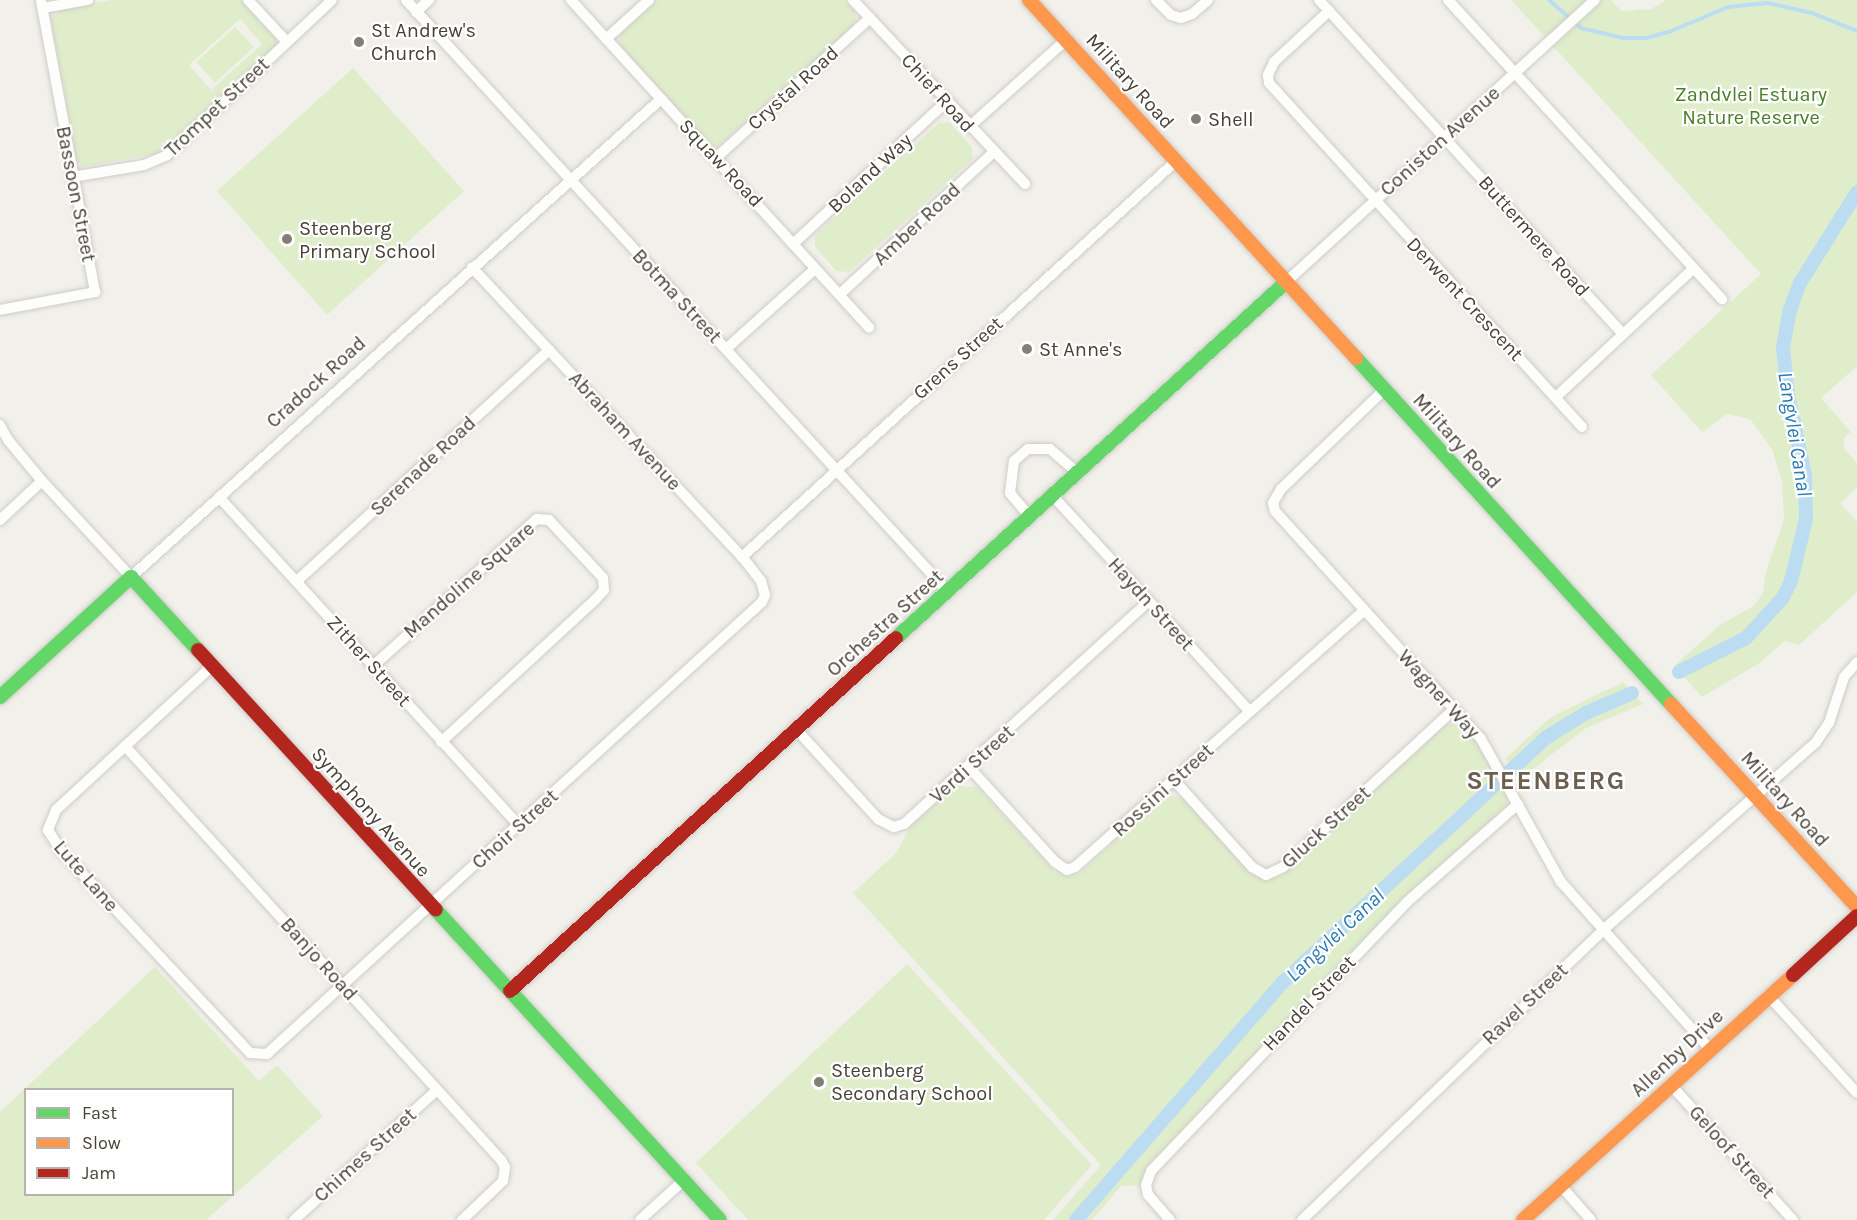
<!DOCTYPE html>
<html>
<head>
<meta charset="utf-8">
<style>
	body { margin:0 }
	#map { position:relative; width:1857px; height:1220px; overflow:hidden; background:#f2f0eb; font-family:Karla,sans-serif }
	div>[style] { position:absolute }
	.green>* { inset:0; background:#e0edcb }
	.stream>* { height:4px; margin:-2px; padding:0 2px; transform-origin:2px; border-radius:2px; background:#bbdcf1 }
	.canal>* { height:14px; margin:-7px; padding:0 7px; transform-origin:7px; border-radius:7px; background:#bbdcf1 }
	.roads { filter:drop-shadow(0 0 2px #cfccc7) drop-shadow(0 0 2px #cfccc7) }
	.street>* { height:10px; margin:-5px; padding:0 5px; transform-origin:5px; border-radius:5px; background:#fdfdfc }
	.fast>* { height:14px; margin:-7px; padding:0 7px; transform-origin:7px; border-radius:7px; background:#63d668 }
	.slow>* { height:14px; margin:-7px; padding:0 7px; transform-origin:7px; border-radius:7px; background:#ff974d }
	.jam>* { height:14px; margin:-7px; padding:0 7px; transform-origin:7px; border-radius:7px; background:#b3261e }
	.dots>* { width:16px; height:16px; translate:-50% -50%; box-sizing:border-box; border:3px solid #fff; border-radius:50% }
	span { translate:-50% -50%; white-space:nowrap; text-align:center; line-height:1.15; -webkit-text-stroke:4.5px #fff; paint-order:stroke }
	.poi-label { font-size:20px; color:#494136 }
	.left { translate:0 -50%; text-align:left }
	.street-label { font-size:20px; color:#494136 }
	.park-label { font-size:20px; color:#497d27 }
	.water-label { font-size:21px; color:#2a7ab1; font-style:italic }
	.district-label { font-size:26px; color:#6c5f4d; font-weight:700; letter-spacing:1.5px }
	.legend { position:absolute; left:24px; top:1088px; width:210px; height:108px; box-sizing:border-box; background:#fff; border:2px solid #b6b3af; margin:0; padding:8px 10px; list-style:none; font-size:18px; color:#494136 }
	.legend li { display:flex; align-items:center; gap:12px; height:30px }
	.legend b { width:30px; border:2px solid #b6b3af }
</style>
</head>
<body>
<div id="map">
	<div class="green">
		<div style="clip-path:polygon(evenodd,112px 0,241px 0,275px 38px,277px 45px,159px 153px,82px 167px,77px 161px,51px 19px,61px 9px,112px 0,240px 19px,262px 44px,211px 90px,189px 65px,240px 19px)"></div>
		<div style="clip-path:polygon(657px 0,844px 0,855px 12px,856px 20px,852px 28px,717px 147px,709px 144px,622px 48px,619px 39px,622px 31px)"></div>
		<div style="clip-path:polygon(1511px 0,1611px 0,1621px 11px,1651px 9px,1666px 0,1857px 0,1857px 366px,1821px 398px,1851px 432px,1844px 438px,1844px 448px,1857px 463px,1857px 488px,1840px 503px,1857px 522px,1857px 592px,1799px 645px,1785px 641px,1758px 664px,1702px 697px,1674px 666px,1721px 624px,1754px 606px,1763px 593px,1766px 571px,1784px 520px,1782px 481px,1772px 449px,1750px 419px,1727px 414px,1702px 432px,1651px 375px,1761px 274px)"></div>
		<div style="clip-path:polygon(235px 27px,254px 47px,215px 83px,196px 62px)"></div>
		<div style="clip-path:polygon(353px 68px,464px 191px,327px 315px,217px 191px)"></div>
		<div style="clip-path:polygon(949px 122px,972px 147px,973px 159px,849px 272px,836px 271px,815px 247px,815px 235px,939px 123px)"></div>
		<div style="clip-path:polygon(1623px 682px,1643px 704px,1586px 728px,1520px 779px,1514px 776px,1506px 758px,1551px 717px)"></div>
		<div style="clip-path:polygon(1451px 723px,1464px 728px,1481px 747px,1507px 796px,1507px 806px,1397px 907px,1143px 1185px,1121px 1186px,1092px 1220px,1053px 1220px,1101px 1165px,853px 893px,897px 852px,909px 828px,956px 786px,977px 787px,1055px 872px,1068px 877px,1080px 873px,1162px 798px,1172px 796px,1183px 799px,1252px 874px,1266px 879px,1280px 876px,1441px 728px)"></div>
		<div style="clip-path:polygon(907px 964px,1092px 1165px,1044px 1220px,748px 1220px,696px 1163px)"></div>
		<div style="clip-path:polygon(evenodd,155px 967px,259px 1081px,277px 1065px,323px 1116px,206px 1220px,0 1220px,0 1112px,155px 967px,26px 1090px,232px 1090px,232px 1194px,26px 1194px,26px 1090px)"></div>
	</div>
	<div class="stream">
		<div style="left:1549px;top:0;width:43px;rotate:41.2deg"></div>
		<div style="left:1581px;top:28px;width:43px;rotate:13.4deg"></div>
		<div style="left:1623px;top:38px;width:23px"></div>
		<div style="left:1646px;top:38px;width:24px;rotate:-15deg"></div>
		<div style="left:1669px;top:32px;width:64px;rotate:-23deg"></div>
		<div style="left:1728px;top:7px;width:40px;rotate:-5.7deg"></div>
		<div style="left:1768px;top:3px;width:45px;rotate:12.8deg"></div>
		<div style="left:1812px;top:13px;width:48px;rotate:21.8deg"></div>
	</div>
	<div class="canal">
		<div style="left:1679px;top:672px;width:75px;rotate:-26.9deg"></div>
		<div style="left:1746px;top:638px;width:53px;rotate:-47.3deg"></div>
		<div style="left:1782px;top:599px;width:20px;rotate:-63deg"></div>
		<div style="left:1791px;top:581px;width:64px;rotate:-76.4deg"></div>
		<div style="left:1806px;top:519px;width:44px;rotate:-91.3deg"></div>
		<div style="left:1805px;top:475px;width:83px;rotate:-101.9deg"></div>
		<div style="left:1788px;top:394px;width:46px;rotate:-96.2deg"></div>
		<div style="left:1783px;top:348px;width:39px;rotate:-80deg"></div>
		<div style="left:1790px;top:310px;width:29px;rotate:-70deg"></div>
		<div style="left:1800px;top:283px;width:107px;rotate:-57.9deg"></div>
		<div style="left:1076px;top:1220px;width:314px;rotate:-49deg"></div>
		<div style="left:1282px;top:983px;width:362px;rotate:-42.9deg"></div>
		<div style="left:1547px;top:737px;width:46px;rotate:-31.6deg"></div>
		<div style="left:1586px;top:713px;width:50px;rotate:-23.5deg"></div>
	</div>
	<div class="roads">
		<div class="street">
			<div style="left:248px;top:0;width:57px;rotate:47.1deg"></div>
			<div style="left:406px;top:0;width:803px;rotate:47.52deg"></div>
			<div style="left:571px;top:0;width:443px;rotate:47.7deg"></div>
			<div style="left:853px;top:0;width:252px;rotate:46.9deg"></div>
			<div style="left:1156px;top:0;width:21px;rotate:45deg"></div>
			<div style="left:1171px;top:15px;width:10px;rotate:17deg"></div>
			<div style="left:1181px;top:18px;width:12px;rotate:-20deg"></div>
			<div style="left:1192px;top:14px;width:21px;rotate:-41deg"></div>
			<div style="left:1319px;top:0;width:452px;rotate:47.7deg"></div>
			<div style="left:1448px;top:0;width:406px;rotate:47.5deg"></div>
			<div style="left:43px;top:8px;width:46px;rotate:-10.1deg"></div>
			<div style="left:1329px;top:11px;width:75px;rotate:137.2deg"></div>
			<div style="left:1274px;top:62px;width:14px;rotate:115deg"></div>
			<div style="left:1268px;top:75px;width:8px;rotate:83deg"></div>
			<div style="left:1269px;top:83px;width:465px;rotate:47.7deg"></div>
			<div style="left:416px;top:12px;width:18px;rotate:-43deg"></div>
			<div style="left:606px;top:39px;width:58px;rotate:-42.2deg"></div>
			<div style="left:969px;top:127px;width:130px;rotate:-41.9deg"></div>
			<div style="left:717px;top:157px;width:207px;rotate:-42.3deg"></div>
			<div style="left:72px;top:177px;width:73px;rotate:-9.5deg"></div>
			<div style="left:144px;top:165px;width:25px;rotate:-23deg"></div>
			<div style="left:167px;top:155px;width:226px;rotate:-43.2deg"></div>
			<div style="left:793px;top:244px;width:209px;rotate:-42.9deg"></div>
			<div style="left:1286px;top:282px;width:418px;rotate:-42.4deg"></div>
			<div style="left:840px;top:294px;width:208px;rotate:-42.7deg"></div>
			<div style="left:0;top:310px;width:97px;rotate:-10.7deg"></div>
			<div style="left:95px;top:292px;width:297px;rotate:-100.5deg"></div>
			<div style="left:726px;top:349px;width:120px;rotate:-42deg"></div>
			<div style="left:1384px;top:390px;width:143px;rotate:136.1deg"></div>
			<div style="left:1281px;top:489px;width:16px;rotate:120deg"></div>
			<div style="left:1273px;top:503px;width:8px;rotate:76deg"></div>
			<div style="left:1275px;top:511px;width:307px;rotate:47.9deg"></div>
			<div style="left:1481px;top:739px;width:164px;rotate:60.8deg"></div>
			<div style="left:1561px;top:882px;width:224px;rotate:48.3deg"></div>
			<div style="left:1556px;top:397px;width:187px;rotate:-43.1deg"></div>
			<div style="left:0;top:425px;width:17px;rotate:62deg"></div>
			<div style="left:8px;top:440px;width:53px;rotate:50.3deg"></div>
			<div style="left:42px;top:481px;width:131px;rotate:47.2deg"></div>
			<div style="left:131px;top:577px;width:714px;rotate:-42.05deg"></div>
			<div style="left:1053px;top:496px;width:292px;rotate:47.6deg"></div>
			<div style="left:219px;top:497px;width:445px;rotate:47.6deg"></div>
			<div style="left:1030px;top:517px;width:31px;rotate:-130deg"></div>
			<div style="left:1010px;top:493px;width:32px;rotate:-83deg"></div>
			<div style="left:1014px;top:461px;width:18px;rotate:-41deg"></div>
			<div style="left:1028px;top:449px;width:22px"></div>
			<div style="left:1050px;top:449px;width:37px;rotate:41deg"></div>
			<div style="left:0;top:520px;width:57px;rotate:-42.9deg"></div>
			<div style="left:742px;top:557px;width:588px;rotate:-42.38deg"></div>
			<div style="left:297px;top:581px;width:342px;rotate:-42.5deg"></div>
			<div style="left:212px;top:666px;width:212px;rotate:137.3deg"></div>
			<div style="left:56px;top:810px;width:22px;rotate:112deg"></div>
			<div style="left:48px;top:830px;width:26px;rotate:58deg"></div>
			<div style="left:62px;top:852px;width:275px;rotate:46.9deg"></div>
			<div style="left:250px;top:1053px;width:17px;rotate:3deg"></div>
			<div style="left:267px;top:1054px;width:670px;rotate:-42.4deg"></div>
			<div style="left:762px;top:602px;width:8px;rotate:-67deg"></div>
			<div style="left:765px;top:595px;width:15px;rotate:-106deg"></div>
			<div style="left:761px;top:581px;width:31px;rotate:-128deg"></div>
			<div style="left:742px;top:557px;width:396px;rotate:-133deg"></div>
			<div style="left:373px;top:666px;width:220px;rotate:-41.9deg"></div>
			<div style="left:537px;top:519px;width:12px;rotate:5deg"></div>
			<div style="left:549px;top:520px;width:79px;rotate:47deg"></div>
			<div style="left:603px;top:578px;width:12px;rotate:85deg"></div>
			<div style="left:604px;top:590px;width:12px;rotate:132deg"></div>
			<div style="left:596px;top:599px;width:211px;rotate:137.3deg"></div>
			<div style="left:796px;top:729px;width:122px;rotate:47.7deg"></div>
			<div style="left:878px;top:819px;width:18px;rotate:27deg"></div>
			<div style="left:894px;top:827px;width:10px;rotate:-17deg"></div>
			<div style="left:904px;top:824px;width:330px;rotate:-42.3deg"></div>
			<div style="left:125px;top:746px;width:559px;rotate:47.75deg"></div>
			<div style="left:501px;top:1160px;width:8px;rotate:60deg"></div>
			<div style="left:505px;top:1167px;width:14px;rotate:98deg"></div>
			<div style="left:503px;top:1181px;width:57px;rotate:136.4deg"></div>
			<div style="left:969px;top:767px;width:128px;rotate:47.8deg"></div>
			<div style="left:1055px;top:862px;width:14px;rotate:34deg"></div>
			<div style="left:1067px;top:870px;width:9px;rotate:-21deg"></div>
			<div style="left:1075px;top:867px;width:385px;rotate:-41.6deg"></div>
			<div style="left:1174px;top:780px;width:117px;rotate:48.1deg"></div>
			<div style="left:1252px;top:867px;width:16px;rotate:30deg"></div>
			<div style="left:1266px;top:875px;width:19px;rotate:-25deg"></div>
			<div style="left:1283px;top:867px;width:233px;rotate:-42.7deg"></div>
			<div style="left:1768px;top:995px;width:132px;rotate:47.8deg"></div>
			<div style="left:1671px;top:1085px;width:182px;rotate:47.9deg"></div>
			<div style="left:1561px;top:1186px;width:45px;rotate:48.6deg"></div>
			<div style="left:294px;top:1220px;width:193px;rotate:-42.3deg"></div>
			<div style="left:640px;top:1220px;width:59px;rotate:-42.3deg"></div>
			<div style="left:1170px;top:1220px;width:33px;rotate:-131deg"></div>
			<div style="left:1148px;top:1195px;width:10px;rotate:-101deg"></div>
			<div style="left:1146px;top:1185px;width:15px;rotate:-70deg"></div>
			<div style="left:1151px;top:1171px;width:371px;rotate:-46.4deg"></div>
			<div style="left:1407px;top:902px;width:148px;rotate:-41.4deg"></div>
			<div style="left:1302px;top:1220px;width:418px;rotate:-43.9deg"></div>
			<div style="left:1603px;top:930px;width:284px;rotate:-41.4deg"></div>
			<div style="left:1816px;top:742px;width:23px;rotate:-56deg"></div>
			<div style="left:1829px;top:723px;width:48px;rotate:-71.9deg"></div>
			<div style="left:1844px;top:677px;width:20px;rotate:-49deg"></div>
		</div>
		<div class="fast">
			<div style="left:1356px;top:358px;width:468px;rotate:47.7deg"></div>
			<div style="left:896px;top:638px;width:528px;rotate:-42.39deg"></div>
			<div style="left:0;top:697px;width:178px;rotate:-42.5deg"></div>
			<div style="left:131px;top:577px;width:99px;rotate:47.5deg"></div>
			<div style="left:436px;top:910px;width:420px;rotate:47.5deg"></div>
		</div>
		<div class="slow">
			<div style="left:1029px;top:0;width:485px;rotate:47.6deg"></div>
			<div style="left:1671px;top:704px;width:275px;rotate:47.5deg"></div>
			<div style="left:1523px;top:1220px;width:365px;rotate:-42.2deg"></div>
		</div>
		<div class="jam">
			<div style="left:198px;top:650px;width:352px;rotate:47.5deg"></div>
			<div style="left:1793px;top:975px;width:87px;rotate:-42.7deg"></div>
			<div style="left:510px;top:991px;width:523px;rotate:-42.44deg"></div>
		</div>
	</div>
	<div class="dots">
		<div style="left:359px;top:42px;background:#847e75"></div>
		<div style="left:1196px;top:119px;background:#847e75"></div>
		<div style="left:287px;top:239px;background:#847e75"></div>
		<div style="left:1027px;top:349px;background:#847e75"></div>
		<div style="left:819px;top:1082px;background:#847e75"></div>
	</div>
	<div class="poi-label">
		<span class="left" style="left:371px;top:42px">St Andrew's<br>Church</span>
		<span class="left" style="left:1208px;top:119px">Shell</span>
		<span class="left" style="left:299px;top:240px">Steenberg<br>Primary School</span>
		<span class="left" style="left:1039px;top:349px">St Anne's</span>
		<span class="left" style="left:831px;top:1082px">Steenberg<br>Secondary School</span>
	</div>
	<div class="street-label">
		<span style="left:1130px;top:81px;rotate:48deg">Military Road</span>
		<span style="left:793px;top:88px;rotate:-42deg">Crystal Road</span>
		<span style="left:938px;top:93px;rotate:48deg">Chief Road</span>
		<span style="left:217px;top:107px;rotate:-43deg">Trompet Street</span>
		<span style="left:1440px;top:141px;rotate:-42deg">Coniston Avenue</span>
		<span style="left:721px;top:163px;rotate:47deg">Squaw Road</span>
		<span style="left:870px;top:173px;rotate:-43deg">Boland Way</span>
		<span style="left:76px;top:194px;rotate:79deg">Bassoon Street</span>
		<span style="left:917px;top:224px;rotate:-43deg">Amber Road</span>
		<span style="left:1534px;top:236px;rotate:48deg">Buttermere Road</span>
		<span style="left:677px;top:296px;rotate:47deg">Botma Street</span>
		<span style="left:1465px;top:299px;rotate:47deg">Derwent Crescent</span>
		<span style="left:958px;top:358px;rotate:-42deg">Grens Street</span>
		<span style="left:316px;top:382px;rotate:-42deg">Cradock Road</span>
		<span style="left:625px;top:431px;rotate:47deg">Abraham Avenue</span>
		<span style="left:1457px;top:441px;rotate:48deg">Military Road</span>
		<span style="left:423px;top:466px;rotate:-43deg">Serenade Road</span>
		<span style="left:469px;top:580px;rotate:-41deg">Mandoline Square</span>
		<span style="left:1151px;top:604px;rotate:48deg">Haydn Street</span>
		<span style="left:885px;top:623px;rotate:-42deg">Orchestra Street</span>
		<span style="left:369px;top:661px;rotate:48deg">Zither Street</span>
		<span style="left:1439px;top:694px;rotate:48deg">Wagner Way</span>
		<span style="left:972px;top:764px;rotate:-42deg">Verdi Street</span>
		<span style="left:1163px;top:790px;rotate:-42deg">Rossini Street</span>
		<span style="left:1785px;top:799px;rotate:48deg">Military Road</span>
		<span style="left:371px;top:812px;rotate:48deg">Symphony Avenue</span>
		<span style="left:1326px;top:827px;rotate:-42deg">Gluck Street</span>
		<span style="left:515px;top:829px;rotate:-42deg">Choir Street</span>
		<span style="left:86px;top:876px;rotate:49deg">Lute Lane</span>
		<span style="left:319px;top:959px;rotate:48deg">Banjo Road</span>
		<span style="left:1309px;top:1003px;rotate:-46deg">Handel Street</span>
		<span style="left:1525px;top:1004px;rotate:-43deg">Ravel Street</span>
		<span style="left:1677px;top:1053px;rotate:-43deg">Allenby Drive</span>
		<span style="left:1732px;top:1152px;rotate:48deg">Geloof Street</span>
		<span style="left:365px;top:1155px;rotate:-42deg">Chimes Street</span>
	</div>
	<div class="park-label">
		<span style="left:1751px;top:106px">Zandvlei Estuary<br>Nature Reserve</span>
	</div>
	<div class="water-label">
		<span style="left:1795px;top:434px;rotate:81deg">Langvlei Canal</span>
		<span style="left:1335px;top:935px;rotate:-43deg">Langvlei Canal</span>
	</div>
	<div class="district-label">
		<span style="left:1546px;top:781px">STEENBERG</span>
	</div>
	<ul class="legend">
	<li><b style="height:8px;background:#63d668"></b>Fast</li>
	<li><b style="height:8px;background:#ff974d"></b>Slow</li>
	<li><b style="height:8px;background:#b3261e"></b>Jam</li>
	</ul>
</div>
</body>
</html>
